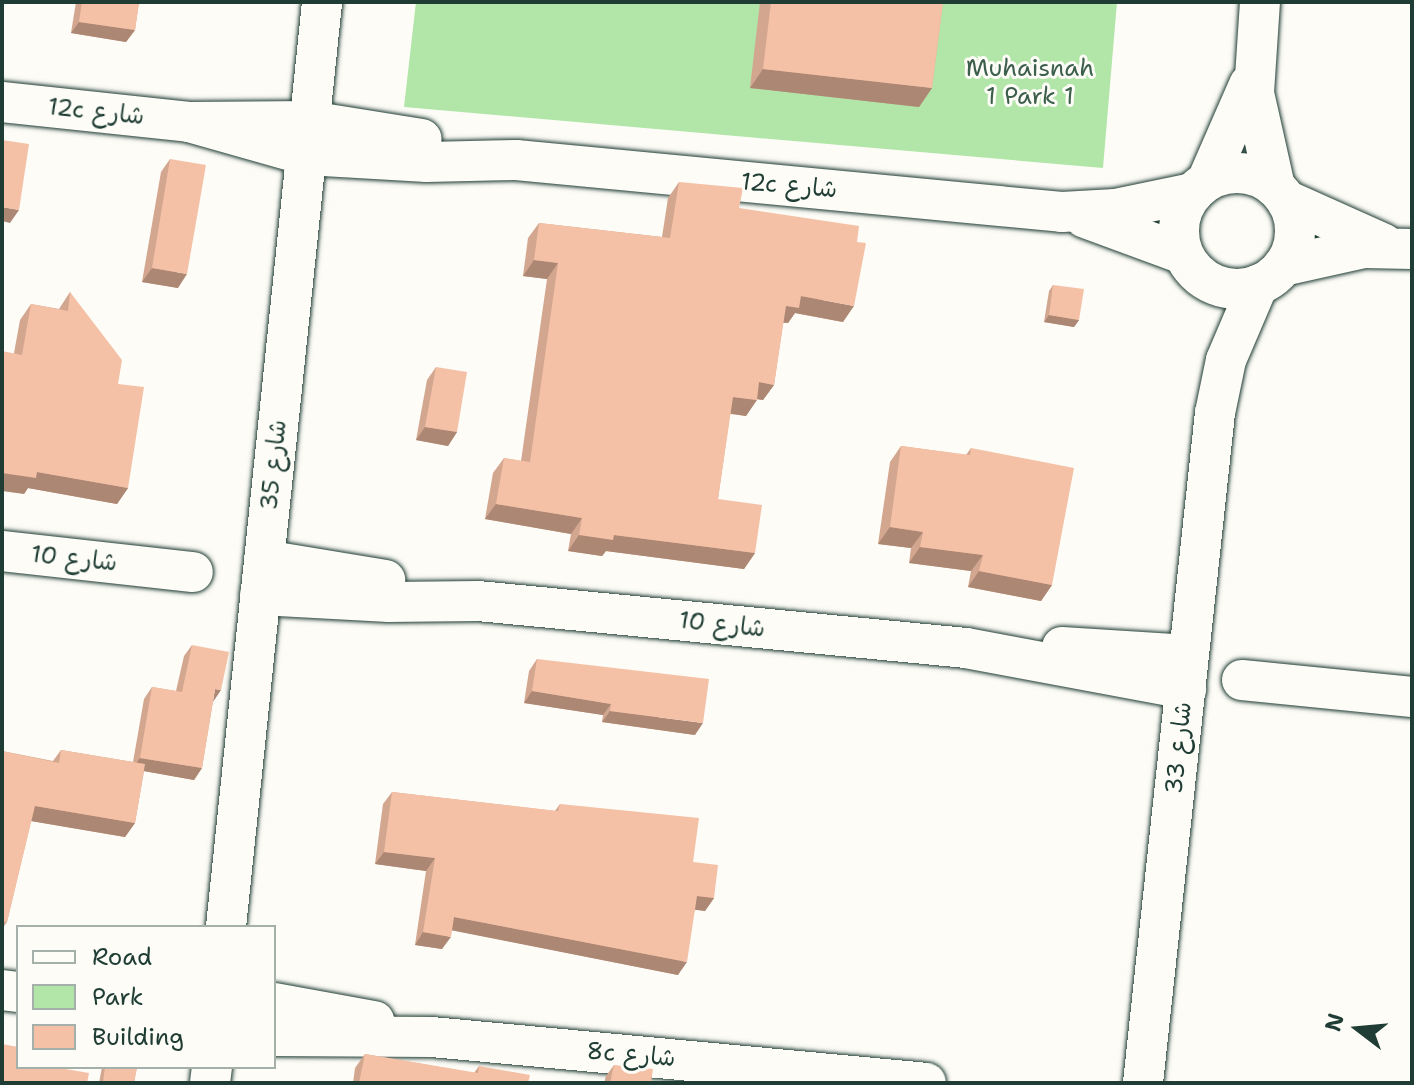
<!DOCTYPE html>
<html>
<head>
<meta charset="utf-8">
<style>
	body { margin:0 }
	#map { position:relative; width:1414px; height:1085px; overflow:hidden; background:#fdfcf7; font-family:"Shantell Sans","Playpen Sans Arabic",sans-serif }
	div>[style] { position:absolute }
	.green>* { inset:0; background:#b1e6a8 }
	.roads { filter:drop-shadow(0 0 2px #1f3d34) drop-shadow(0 0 2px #1f3d34) }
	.minor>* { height:40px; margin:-20px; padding:0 20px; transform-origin:20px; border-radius:20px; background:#fdfcf7 }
	.minor>.ring { margin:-20px; padding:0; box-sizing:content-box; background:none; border:40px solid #fdfcf7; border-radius:50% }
	.wall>* { inset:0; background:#d3a68f }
	.shaded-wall>* { inset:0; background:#ac8774 }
	.building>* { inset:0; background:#f5c1a6 }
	span { translate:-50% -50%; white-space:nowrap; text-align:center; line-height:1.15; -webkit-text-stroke:6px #fdfcf7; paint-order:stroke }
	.park-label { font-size:24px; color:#3c5f4b }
	.street-label { font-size:24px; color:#1f3d34 }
	.frame { position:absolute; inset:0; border:4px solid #1f3d34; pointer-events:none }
	.legend { position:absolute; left:16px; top:925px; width:260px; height:144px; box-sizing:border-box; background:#fdfcf7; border:2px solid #a4b0a9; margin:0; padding:10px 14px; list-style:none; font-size:24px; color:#1f3d34 }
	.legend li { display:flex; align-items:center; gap:16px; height:40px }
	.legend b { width:40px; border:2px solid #a4b0a9 }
	.north { position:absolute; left:1318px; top:989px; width:80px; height:80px; -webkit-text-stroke:6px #fdfcf7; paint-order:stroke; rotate:286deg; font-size:22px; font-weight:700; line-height:32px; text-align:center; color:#1f3d34 }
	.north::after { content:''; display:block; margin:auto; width:28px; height:36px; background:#1f3d34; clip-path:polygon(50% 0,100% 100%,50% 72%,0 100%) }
</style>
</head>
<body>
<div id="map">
	<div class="green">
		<div style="clip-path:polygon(416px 2px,1117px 2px,1103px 168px,404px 107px)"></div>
	</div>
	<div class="roads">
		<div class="minor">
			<div style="left:1260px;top:2px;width:91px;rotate:93.8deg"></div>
			<div style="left:1254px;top:93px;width:96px;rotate:77.4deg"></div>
			<div style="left:2px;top:102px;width:188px;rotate:6.1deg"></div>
			<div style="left:189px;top:122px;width:120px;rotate:-0.5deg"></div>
			<div style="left:309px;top:121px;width:114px;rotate:9.1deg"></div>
			<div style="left:189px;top:122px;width:122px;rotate:15.8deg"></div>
			<div style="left:306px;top:155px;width:121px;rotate:3.3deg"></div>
			<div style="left:427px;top:162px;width:89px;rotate:-1.3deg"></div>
			<div style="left:516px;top:160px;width:548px;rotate:5.44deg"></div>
			<div style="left:1062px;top:212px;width:53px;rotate:-3.2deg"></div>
			<div style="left:1115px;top:209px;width:80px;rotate:-11.6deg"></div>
			<div class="ring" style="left:1179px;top:173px;width:76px;height:76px"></div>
			<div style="left:1207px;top:181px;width:105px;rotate:-66.4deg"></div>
			<div style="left:1286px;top:200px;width:107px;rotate:24.2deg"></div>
			<div style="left:1085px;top:218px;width:104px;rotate:20.2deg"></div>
			<div style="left:1283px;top:266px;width:83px;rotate:-12.5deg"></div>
			<div style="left:1364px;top:248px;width:48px;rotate:1.2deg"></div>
			<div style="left:2px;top:551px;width:192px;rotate:6.3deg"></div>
			<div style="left:264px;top:560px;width:123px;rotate:9.4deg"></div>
			<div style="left:260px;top:595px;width:129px;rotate:3.1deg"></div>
			<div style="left:389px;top:602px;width:89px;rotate:-0.6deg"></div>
			<div style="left:478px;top:601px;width:490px;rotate:5.5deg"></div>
			<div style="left:966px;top:648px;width:224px;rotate:10.6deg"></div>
			<div style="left:1062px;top:647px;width:127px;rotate:3.6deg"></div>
			<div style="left:1242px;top:680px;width:171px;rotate:5.7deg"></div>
			<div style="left:226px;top:927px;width:930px;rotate:-84.07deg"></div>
			<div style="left:2px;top:990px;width:16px;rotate:7deg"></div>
			<div style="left:274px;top:1003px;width:102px;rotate:10.2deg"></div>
			<div style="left:274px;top:1036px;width:158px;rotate:0.4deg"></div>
			<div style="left:432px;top:1037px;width:496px;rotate:5.3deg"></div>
			<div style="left:210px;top:1083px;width:16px;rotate:-83deg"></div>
			<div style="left:1143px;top:1083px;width:674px;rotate:-83.87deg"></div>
			<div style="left:1215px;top:413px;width:54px;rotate:-78.3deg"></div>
			<div style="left:1226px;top:360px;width:82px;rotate:-66.9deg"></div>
		</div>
	</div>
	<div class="wall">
		<div style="clip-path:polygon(76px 2px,139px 2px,135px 30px,126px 42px,71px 33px)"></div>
		<div style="clip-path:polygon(760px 2px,943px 2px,932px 88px,919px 107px,750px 88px)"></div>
		<div style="clip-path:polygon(170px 159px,178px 288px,142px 282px,161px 172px)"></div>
		<div style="clip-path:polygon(679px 182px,739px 208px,843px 322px,795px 313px,788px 323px,783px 323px,774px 385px,763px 400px,757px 399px,746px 416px,730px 414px,718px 499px,755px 553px,744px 569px,606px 551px,602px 556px,568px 551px,571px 534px,485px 519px,493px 473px,504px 458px,521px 461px,547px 279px,523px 276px,528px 238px,539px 223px,662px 237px,668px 198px)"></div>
		<div style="clip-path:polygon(1053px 285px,1079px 320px,1074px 327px,1044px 322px,1049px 291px)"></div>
		<div style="clip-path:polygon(70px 292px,118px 384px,128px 488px,117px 504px,28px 488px,24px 494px,14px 353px,20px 320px,31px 304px,59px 309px)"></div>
		<div style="clip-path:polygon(436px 367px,457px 432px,448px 446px,416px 440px,427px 380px)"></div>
		<div style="clip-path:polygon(901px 446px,966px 455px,971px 448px,1052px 585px,1041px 601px,968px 587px,971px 571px,909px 563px,911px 548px,878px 544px,890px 462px)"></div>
		<div style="clip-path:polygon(192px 645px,213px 701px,202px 768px,194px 780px,144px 771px,135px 823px,125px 837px,31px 821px,7px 922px,2px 929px,2px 751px,53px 761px,61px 750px,133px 762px,144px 699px,152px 687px,176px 691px,184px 656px)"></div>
		<div style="clip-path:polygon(537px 659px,695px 735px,602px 722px,603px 715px,524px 703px,529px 671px)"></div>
		<div style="clip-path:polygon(392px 792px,555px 811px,560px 804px,693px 862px,714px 898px,705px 911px,695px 909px,678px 975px,452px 930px,442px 949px,415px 945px,426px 871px,375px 864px,383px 804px)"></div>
		<div style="clip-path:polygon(365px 1054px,474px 1073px,479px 1066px,528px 1083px,353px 1083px,355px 1068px)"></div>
		<div style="clip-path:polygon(614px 1065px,651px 1083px,604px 1083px,606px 1076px)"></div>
		<div style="clip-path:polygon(102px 1067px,137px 1067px,134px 1083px,99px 1083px)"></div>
	</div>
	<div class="shaded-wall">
		<div style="clip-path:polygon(79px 22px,135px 30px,126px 42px,71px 33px)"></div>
		<div style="clip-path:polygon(763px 69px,932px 88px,919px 107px,750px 88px)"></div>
		<div style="clip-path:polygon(2px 207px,19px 210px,10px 223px,2px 221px)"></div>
		<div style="clip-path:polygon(534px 260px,558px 263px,547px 279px,523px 276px)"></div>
		<div style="clip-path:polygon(152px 268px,187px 274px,178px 288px,142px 282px)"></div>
		<div style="clip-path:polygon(801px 296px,854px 306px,843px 322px,795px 313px,788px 323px,775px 321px,786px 306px)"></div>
		<div style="clip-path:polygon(1049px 315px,1079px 320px,1074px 327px,1044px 322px)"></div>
		<div style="clip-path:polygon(759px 382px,774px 385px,763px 400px,748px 398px)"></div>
		<div style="clip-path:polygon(733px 397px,757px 400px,746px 416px,722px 412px)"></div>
		<div style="clip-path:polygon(425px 427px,457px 432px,448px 446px,416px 440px)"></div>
		<div style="clip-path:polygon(37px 472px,128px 488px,117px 504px,28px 488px,24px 494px,2px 491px,2px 473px)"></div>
		<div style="clip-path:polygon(496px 504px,582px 518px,571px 534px,485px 519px)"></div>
		<div style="clip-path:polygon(890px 527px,923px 532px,911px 548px,878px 544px)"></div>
		<div style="clip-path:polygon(579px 535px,614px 535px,755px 553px,744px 569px,606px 551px,602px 556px,568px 551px)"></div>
		<div style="clip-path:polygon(920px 547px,983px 555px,971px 571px,909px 563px)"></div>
		<div style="clip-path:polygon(979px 571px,1052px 585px,1041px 601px,968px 587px)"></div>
		<div style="clip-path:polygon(215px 689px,221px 690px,213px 702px)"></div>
		<div style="clip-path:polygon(532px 691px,611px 704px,603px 715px,524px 703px)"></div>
		<div style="clip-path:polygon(610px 711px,703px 723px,695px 735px,602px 722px)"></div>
		<div style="clip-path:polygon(140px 758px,202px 768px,194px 780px,132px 769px)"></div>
		<div style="clip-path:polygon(35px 806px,135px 823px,125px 837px,25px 820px)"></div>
		<div style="clip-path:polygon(384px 852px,435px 858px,426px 871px,375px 864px)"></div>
		<div style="clip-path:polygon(697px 896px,714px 898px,705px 911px,688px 909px)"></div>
		<div style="clip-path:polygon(454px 917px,687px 962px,678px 975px,445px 929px)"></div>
		<div style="clip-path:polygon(423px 932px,451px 937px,442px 949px,415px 945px)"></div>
	</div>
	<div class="building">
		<div style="clip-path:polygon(82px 2px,139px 2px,135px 30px,79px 22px)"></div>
		<div style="clip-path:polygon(771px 2px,943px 2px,932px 88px,763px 69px)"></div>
		<div style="clip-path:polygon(2px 140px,29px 144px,19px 210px,2px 207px)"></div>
		<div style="clip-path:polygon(170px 159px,206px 165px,187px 274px,152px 268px)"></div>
		<div style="clip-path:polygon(679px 182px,743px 188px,739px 208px,859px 226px,857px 242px,866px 243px,854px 306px,801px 296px,799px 308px,786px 306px,774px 385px,759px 382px,757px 400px,733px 397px,718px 499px,762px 505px,755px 553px,614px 535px,613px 540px,579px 535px,582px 518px,496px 504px,504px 458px,530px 462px,558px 263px,534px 260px,539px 223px,670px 238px)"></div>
		<div style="clip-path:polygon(1053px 285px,1084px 289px,1079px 320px,1049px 315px)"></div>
		<div style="clip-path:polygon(70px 292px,122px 360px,118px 384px,144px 387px,128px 488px,37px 472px,36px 478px,2px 473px,2px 351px,22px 355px,31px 304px,68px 311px)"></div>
		<div style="clip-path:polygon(436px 367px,467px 372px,457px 432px,425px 427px)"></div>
		<div style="clip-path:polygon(901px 446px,970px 455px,971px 448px,1074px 468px,1052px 585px,979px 571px,983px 555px,920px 547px,923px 532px,890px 527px)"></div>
		<div style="clip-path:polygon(192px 645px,229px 652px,221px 690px,215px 689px,202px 768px,140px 758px,152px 687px,182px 692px)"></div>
		<div style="clip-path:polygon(537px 659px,709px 679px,703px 723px,610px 711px,611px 704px,532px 691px)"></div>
		<div style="clip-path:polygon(61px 750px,145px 764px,135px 823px,35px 806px,7px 922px,2px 921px,2px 751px,59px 763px)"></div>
		<div style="clip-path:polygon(392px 792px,558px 811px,560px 804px,699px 818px,693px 862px,718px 865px,714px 898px,697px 896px,687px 962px,454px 917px,451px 937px,423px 932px,435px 858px,384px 852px)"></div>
		<div style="clip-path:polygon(2px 1044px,18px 1047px,18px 1067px,54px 1067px,89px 1073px,87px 1083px,2px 1083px)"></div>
		<div style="clip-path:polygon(365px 1054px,478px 1073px,479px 1066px,530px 1075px,528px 1083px,359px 1083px)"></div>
		<div style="clip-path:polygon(614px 1065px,653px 1069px,651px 1083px,610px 1083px)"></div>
		<div style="clip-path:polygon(105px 1067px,137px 1067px,134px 1083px,103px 1082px)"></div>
	</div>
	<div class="park-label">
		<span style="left:1030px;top:83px">Muhaisnah<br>1 Park 1</span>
	</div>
	<div class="street-label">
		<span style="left:96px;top:112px;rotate:6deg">12c شارع</span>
		<span style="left:789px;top:186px;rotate:5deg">12c شارع</span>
		<span style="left:274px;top:465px;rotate:-84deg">شارع 35</span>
		<span style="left:74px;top:559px;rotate:6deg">شارع 10</span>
		<span style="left:722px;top:625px;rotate:6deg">شارع 10</span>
		<span style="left:1179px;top:748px;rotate:-84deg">شارع 33</span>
		<span style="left:631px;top:1055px;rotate:5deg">8c شارع</span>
	</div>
	<div class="frame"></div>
	<ul class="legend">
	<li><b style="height:10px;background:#fdfcf7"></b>Road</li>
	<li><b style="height:22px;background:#b1e6a8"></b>Park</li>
	<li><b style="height:22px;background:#f5c1a6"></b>Building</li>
	</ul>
	<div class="north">N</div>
</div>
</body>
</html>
